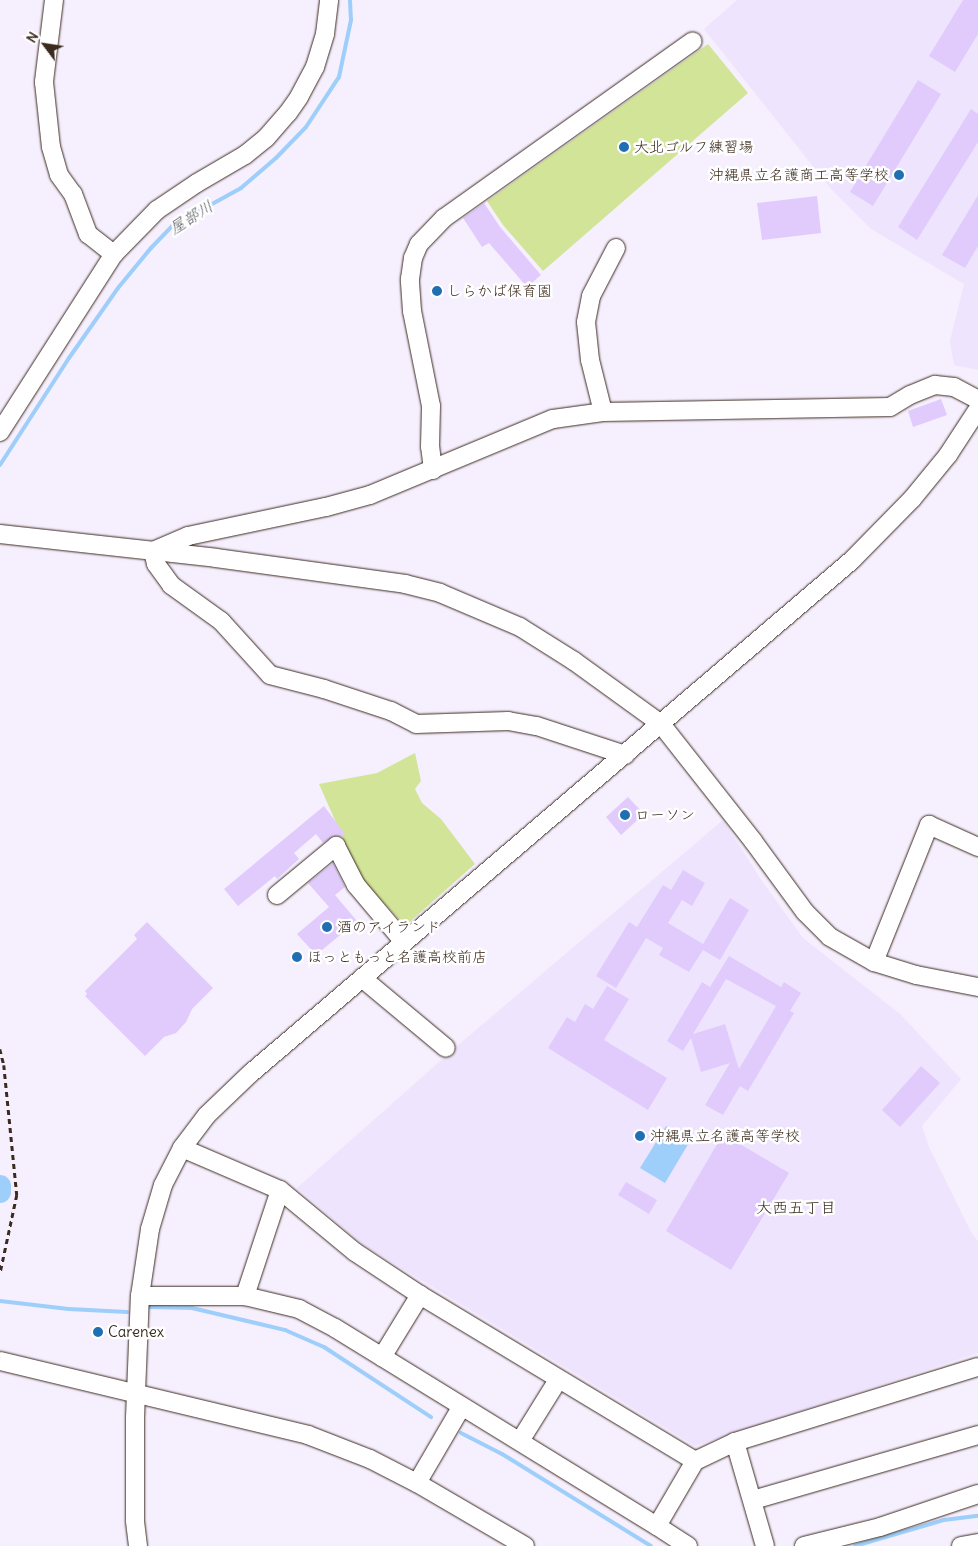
<!DOCTYPE html>
<html>
<head>
<meta charset="utf-8">
<style>
	body { margin:0 }
	#map { position:relative; width:978px; height:1546px; overflow:hidden; background:#f6effe; font-family:Delius,"Klee One",sans-serif }
	div>[style] { position:absolute }
	.built>* { inset:0; background:#efe4fd }
	.green>* { inset:0; background:#d2e498 }
	.water>* { inset:0; background:#9ecefa }
	.stream>* { height:4px; margin:-2px; padding:0 2px; transform-origin:2px; border-radius:2px; background:#9ecefa }
	.river>* { height:22px; margin:-11px; padding:0 11px; transform-origin:11px; border-radius:11px; background:#9ecefa }
	.building>* { inset:0; background:#e0cbfc }
	.path>* { height:2.5px; margin-top:-1.25px; transform-origin:0; background:repeating-linear-gradient(90deg,#3b2a1e 0 5px,transparent 0 9px) }
	.roads { filter:drop-shadow(0 0 1px #3b2a1e) drop-shadow(0 0 1px #3b2a1e) }
	.minor>* { height:18px; margin:-9px; padding:0 9px; transform-origin:9px; border-radius:9px; background:#fff }
	.dots>* { width:14px; height:14px; translate:-50% -50%; box-sizing:border-box; border:2px solid #fff; border-radius:50% }
	span { translate:-50% -50%; white-space:nowrap; text-align:center; line-height:1.15; -webkit-text-stroke:5px #fff; paint-order:stroke }
	.poi-label { font-size:15px; color:#3b2a1e }
	.left { translate:0 -50%; text-align:left }
	.right { translate:-100% -50%; text-align:right }
	.water-label { font-size:16px; color:#595b60; font-style:italic }
	.neighbourhood-label { font-size:16px; color:#3b2a1e }
	.north { position:absolute; left:20px; top:20px; width:50px; height:50px; -webkit-text-stroke:4px #fff; paint-order:stroke; rotate:301deg; font-size:14px; font-weight:700; line-height:20px; text-align:center; color:#3b2a1e }
	.north::after { content:''; display:block; margin:auto; width:18px; height:22px; background:#3b2a1e; clip-path:polygon(50% 0,100% 100%,50% 72%,0 100%) }
</style>
</head>
<body>
<div id="map">
	<div class="built">
		<div style="clip-path:polygon(737px 0,978px 0,978px 370px,954px 365px,950px 341px,964px 284px,871px 229px,831px 189px,704px 29px)"></div>
		<div style="clip-path:polygon(723px 820px,762px 881px,803px 938px,900px 1014px,961px 1079px,922px 1126px,929px 1147px,971px 1232px,978px 1241px,978px 1353px,695px 1446px,360px 1243px,297px 1188px,456px 1047px)"></div>
	</div>
	<div class="green">
		<div style="clip-path:polygon(708px 44px,748px 93px,543px 271px,503px 225px,487px 201px)"></div>
		<div style="clip-path:polygon(415px 753px,421px 781px,415px 789px,422px 803px,441px 819px,475px 864px,405px 926px,360px 877px,319px 784px,377px 773px)"></div>
	</div>
	<div class="water">
		<div style="clip-path:polygon(666px 1126px,690px 1141px,665px 1183px,640px 1168px)"></div>
	</div>
	<div class="stream">
		<div style="left:0;top:465px;width:127px;rotate:-57.2deg"></div>
		<div style="left:69px;top:358px;width:85px;rotate:-55deg"></div>
		<div style="left:118px;top:288px;width:52px;rotate:-50.5deg"></div>
		<div style="left:151px;top:248px;width:30px;rotate:-46deg"></div>
		<div style="left:172px;top:226px;width:79px;rotate:-28.8deg"></div>
		<div style="left:241px;top:188px;width:46px;rotate:-40.6deg"></div>
		<div style="left:276px;top:158px;width:43px;rotate:-45.9deg"></div>
		<div style="left:306px;top:127px;width:60px;rotate:-56.6deg"></div>
		<div style="left:339px;top:77px;width:58px;rotate:-78.1deg"></div>
		<div style="left:351px;top:20px;width:20px;rotate:-93deg"></div>
		<div style="left:0;top:1301px;width:69px;rotate:6.6deg"></div>
		<div style="left:69px;top:1309px;width:58px;rotate:3deg"></div>
		<div style="left:149px;top:1307px;width:43px;rotate:1.3deg"></div>
		<div style="left:192px;top:1308px;width:96px;rotate:13.3deg"></div>
		<div style="left:285px;top:1330px;width:43px;rotate:23.6deg"></div>
		<div style="left:324px;top:1347px;width:128px;rotate:33.2deg"></div>
		<div style="left:461px;top:1433px;width:46px;rotate:27.1deg"></div>
		<div style="left:502px;top:1454px;width:175px;rotate:31.7deg"></div>
		<div style="left:855px;top:1546px;width:93px;rotate:-16.3deg"></div>
		<div style="left:944px;top:1520px;width:34px;rotate:-7deg"></div>
	</div>
	<div class="river">
		<div style="left:0;top:1186px;width:6px;rotate:90deg"></div>
	</div>
	<div class="building">
		<div style="clip-path:polygon(963px 0,978px 0,978px 34px,955px 72px,929px 56px)"></div>
		<div style="clip-path:polygon(918px 80px,941px 94px,873px 206px,850px 192px)"></div>
		<div style="clip-path:polygon(971px 109px,978px 114px,978px 142px,917px 240px,898px 227px)"></div>
		<div style="clip-path:polygon(978px 195px,978px 246px,965px 268px,942px 255px)"></div>
		<div style="clip-path:polygon(817px 196px,821px 233px,762px 240px,757px 203px)"></div>
		<div style="clip-path:polygon(484px 203px,500px 227px,541px 275px,527px 287px,489px 243px,482px 247px,463px 218px)"></div>
		<div style="clip-path:polygon(941px 399px,947px 415px,913px 427px,908px 411px)"></div>
		<div style="clip-path:polygon(628px 797px,644px 814px,621px 835px,606px 817px)"></div>
		<div style="clip-path:polygon(324px 806px,345px 834px,341px 837px,334px 836px,323px 843px,316px 834px,294px 853px,299px 859px,277px 879px,275px 876px,238px 906px,224px 889px)"></div>
		<div style="clip-path:polygon(333px 863px,345px 887px,335px 895px,357px 921px,316px 955px,297px 934px,329px 907px,308px 883px)"></div>
		<div style="clip-path:polygon(683px 870px,705px 883px,692px 906px,682px 900px,668px 923px,703px 944px,730px 898px,749px 910px,720px 960px,703px 950px,689px 972px,659px 955px,663px 948px,646px 938px,616px 988px,596px 976px,629px 922px,637px 927px,663px 885px,671px 890px)"></div>
		<div style="clip-path:polygon(147px 922px,213px 988px,192px 1009px,186px 1022px,176px 1033px,164px 1037px,145px 1056px,85px 996px,87px 994px,85px 991px,137px 939px,134px 935px)"></div>
		<div style="clip-path:polygon(evenodd,729px 956px,781px 987px,784px 982px,801px 993px,790px 1011px,794px 1013px,748px 1091px,740px 1086px,723px 1115px,705px 1105px,730px 1063px,701px 1072px,691px 1038px,683px 1051px,667px 1041px,702px 982px,710px 987px,729px 956px,726px 979px,776px 1006px,739px 1069px,725px 1024px,693px 1034px,726px 979px)"></div>
		<div style="clip-path:polygon(607px 986px,629px 999px,604px 1040px,667px 1078px,648px 1110px,548px 1048px,567px 1017px,575px 1022px,585px 1004px,593px 1009px)"></div>
		<div style="clip-path:polygon(921px 1066px,940px 1083px,900px 1127px,882px 1110px)"></div>
		<div style="clip-path:polygon(723px 1134px,789px 1173px,731px 1270px,666px 1231px)"></div>
		<div style="clip-path:polygon(626px 1182px,657px 1200px,649px 1214px,618px 1195px)"></div>
	</div>
	<div class="path">
		<div style="left:0;top:1049px;width:16px;rotate:76deg"></div>
		<div style="left:4px;top:1065px;width:131px;rotate:84.3deg"></div>
		<div style="left:17px;top:1195px;width:81px;rotate:102.1deg"></div>
	</div>
	<div class="roads">
		<div class="minor">
			<div style="left:54px;top:0;width:83px;rotate:97deg"></div>
			<div style="left:44px;top:82px;width:65px;rotate:83.9deg"></div>
			<div style="left:51px;top:147px;width:29px;rotate:74deg"></div>
			<div style="left:59px;top:175px;width:24px;rotate:54deg"></div>
			<div style="left:73px;top:194px;width:43px;rotate:69.4deg"></div>
			<div style="left:88px;top:234px;width:33px;rotate:38deg"></div>
			<div style="left:603px;top:412px;width:54px;rotate:-104deg"></div>
			<div style="left:590px;top:360px;width:38px;rotate:-96deg"></div>
			<div style="left:586px;top:322px;width:26px;rotate:-79deg"></div>
			<div style="left:591px;top:296px;width:54px;rotate:-62.5deg"></div>
			<div style="left:0;top:432px;width:211px;rotate:-57.4deg"></div>
			<div style="left:114px;top:254px;width:62px;rotate:-45.7deg"></div>
			<div style="left:157px;top:210px;width:48px;rotate:-34deg"></div>
			<div style="left:197px;top:183px;width:56px;rotate:-30.3deg"></div>
			<div style="left:245px;top:155px;width:27px;rotate:-39deg"></div>
			<div style="left:266px;top:138px;width:33px;rotate:-49deg"></div>
			<div style="left:288px;top:113px;width:19px;rotate:-55deg"></div>
			<div style="left:299px;top:97px;width:34px;rotate:-62deg"></div>
			<div style="left:315px;top:67px;width:34px;rotate:-73deg"></div>
			<div style="left:325px;top:34px;width:34px;rotate:-83deg"></div>
			<div style="left:433px;top:470px;width:23px;rotate:-97deg"></div>
			<div style="left:430px;top:447px;width:41px;rotate:-88.6deg"></div>
			<div style="left:431px;top:406px;width:97px;rotate:-101.3deg"></div>
			<div style="left:412px;top:311px;width:32px;rotate:-94deg"></div>
			<div style="left:410px;top:279px;width:21px;rotate:-82deg"></div>
			<div style="left:413px;top:258px;width:15px;rotate:-67deg"></div>
			<div style="left:419px;top:244px;width:36px;rotate:-46deg"></div>
			<div style="left:444px;top:218px;width:305px;rotate:-35.4deg"></div>
			<div style="left:0;top:534px;width:217px;rotate:6.3deg"></div>
			<div style="left:216px;top:558px;width:191px;rotate:7.8deg"></div>
			<div style="left:405px;top:584px;width:36px;rotate:14deg"></div>
			<div style="left:440px;top:593px;width:87px;rotate:23deg"></div>
			<div style="left:520px;top:627px;width:64px;rotate:32.2deg"></div>
			<div style="left:574px;top:661px;width:107px;rotate:35.9deg"></div>
			<div style="left:661px;top:724px;width:149px;rotate:51.8deg"></div>
			<div style="left:753px;top:841px;width:88px;rotate:53.8deg"></div>
			<div style="left:805px;top:912px;width:35px;rotate:45deg"></div>
			<div style="left:830px;top:937px;width:51px;rotate:29.6deg"></div>
			<div style="left:874px;top:962px;width:44px;rotate:17.2deg"></div>
			<div style="left:916px;top:975px;width:63px;rotate:11deg"></div>
			<div style="left:153px;top:551px;width:38px;rotate:-23deg"></div>
			<div style="left:188px;top:536px;width:141px;rotate:-11.9deg"></div>
			<div style="left:326px;top:507px;width:46px;rotate:-15.3deg"></div>
			<div style="left:370px;top:495px;width:198px;rotate:-22.6deg"></div>
			<div style="left:553px;top:419px;width:50px;rotate:-8deg"></div>
			<div style="left:603px;top:412px;width:287px;rotate:-1deg"></div>
			<div style="left:890px;top:407px;width:23px;rotate:-31deg"></div>
			<div style="left:910px;top:395px;width:27px;rotate:-22deg"></div>
			<div style="left:935px;top:385px;width:19px;rotate:6deg"></div>
			<div style="left:954px;top:387px;width:27px;rotate:28deg"></div>
			<div style="left:153px;top:551px;width:13px;rotate:77deg"></div>
			<div style="left:156px;top:564px;width:26px;rotate:54deg"></div>
			<div style="left:171px;top:585px;width:62px;rotate:35.8deg"></div>
			<div style="left:221px;top:621px;width:73px;rotate:47.8deg"></div>
			<div style="left:270px;top:675px;width:56px;rotate:14.5deg"></div>
			<div style="left:324px;top:689px;width:71px;rotate:18.2deg"></div>
			<div style="left:391px;top:711px;width:28px;rotate:27deg"></div>
			<div style="left:416px;top:724px;width:92px;rotate:-1.9deg"></div>
			<div style="left:508px;top:721px;width:29px;rotate:10deg"></div>
			<div style="left:537px;top:726px;width:93px;rotate:18.2deg"></div>
			<div style="left:277px;top:895px;width:77px;rotate:-39.7deg"></div>
			<div style="left:336px;top:846px;width:44px;rotate:62.9deg"></div>
			<div style="left:356px;top:885px;width:75px;rotate:49.9deg"></div>
			<div style="left:874px;top:962px;width:148px;rotate:-68.1deg"></div>
			<div style="left:929px;top:825px;width:54px;rotate:24.2deg"></div>
			<div style="left:362px;top:978px;width:109px;rotate:39.8deg"></div>
			<div style="left:182px;top:1148px;width:107px;rotate:23.2deg"></div>
			<div style="left:280px;top:1190px;width:97px;rotate:39.6deg"></div>
			<div style="left:355px;top:1252px;width:78px;rotate:33.5deg"></div>
			<div style="left:420px;top:1295px;width:321px;rotate:31.1deg"></div>
			<div style="left:280px;top:1190px;width:112px;rotate:108.3deg"></div>
			<div style="left:245px;top:1296px;width:56px;rotate:13.5deg"></div>
			<div style="left:299px;top:1309px;width:41px;rotate:27.8deg"></div>
			<div style="left:335px;top:1328px;width:378px;rotate:31.6deg"></div>
			<div style="left:657px;top:1526px;width:75px;rotate:-59.7deg"></div>
			<div style="left:695px;top:1461px;width:44px;rotate:-25.4deg"></div>
			<div style="left:735px;top:1442px;width:254px;rotate:-17.2deg"></div>
			<div style="left:140px;top:1296px;width:105px"></div>
			<div style="left:382px;top:1357px;width:73px;rotate:-58.5deg"></div>
			<div style="left:0;top:1361px;width:317px;rotate:13.5deg"></div>
			<div style="left:308px;top:1435px;width:66px;rotate:21.2deg"></div>
			<div style="left:370px;top:1459px;width:53px;rotate:27.1deg"></div>
			<div style="left:417px;top:1483px;width:125px;rotate:30.3deg"></div>
			<div style="left:520px;top:1441px;width:72px;rotate:-58.1deg"></div>
			<div style="left:735px;top:1442px;width:108px;rotate:73.9deg"></div>
			<div style="left:417px;top:1483px;width:89px;rotate:-59.7deg"></div>
			<div style="left:753px;top:1500px;width:234px;rotate:-16.1deg"></div>
			<div style="left:657px;top:1526px;width:37px;rotate:33deg"></div>
			<div style="left:138px;top:1546px;width:26px;rotate:-97deg"></div>
			<div style="left:135px;top:1520px;width:102px;rotate:-90deg"></div>
			<div style="left:135px;top:1418px;width:122px;rotate:-87.7deg"></div>
			<div style="left:140px;top:1296px;width:68px;rotate:-81.5deg"></div>
			<div style="left:150px;top:1229px;width:46px;rotate:-73.5deg"></div>
			<div style="left:163px;top:1185px;width:42px;rotate:-62.8deg"></div>
			<div style="left:182px;top:1148px;width:41px;rotate:-52.9deg"></div>
			<div style="left:207px;top:1115px;width:61px;rotate:-43.7deg"></div>
			<div style="left:251px;top:1073px;width:790px;rotate:-40.48deg"></div>
			<div style="left:852px;top:560px;width:86px;rotate:-45.5deg"></div>
			<div style="left:912px;top:499px;width:57px;rotate:-50.7deg"></div>
			<div style="left:948px;top:455px;width:55px;rotate:-56.9deg"></div>
			<div style="left:804px;top:1546px;width:78px;rotate:-14deg"></div>
			<div style="left:880px;top:1527px;width:103px;rotate:-18.6deg"></div>
			<div style="left:961px;top:1546px;width:17px;rotate:-10deg"></div>
		</div>
	</div>
	<div class="dots">
		<div style="left:624px;top:147px;background:#1f6fb2"></div>
		<div style="left:899px;top:175px;background:#1f6fb2"></div>
		<div style="left:437px;top:291px;background:#1f6fb2"></div>
		<div style="left:625px;top:815px;background:#1f6fb2"></div>
		<div style="left:327px;top:927px;background:#1f6fb2"></div>
		<div style="left:297px;top:957px;background:#1f6fb2"></div>
		<div style="left:640px;top:1136px;background:#1f6fb2"></div>
		<div style="left:98px;top:1332px;background:#1f6fb2"></div>
	</div>
	<div class="poi-label">
		<span class="left" style="left:634px;top:147px">大北ゴルフ練習場</span>
		<span class="right" style="left:889px;top:175px">沖縄県立名護商工高等学校</span>
		<span class="left" style="left:447px;top:291px">しらかば保育園</span>
		<span class="left" style="left:635px;top:815px">ローソン</span>
		<span class="left" style="left:337px;top:927px">酒のアイランド</span>
		<span class="left" style="left:307px;top:957px">ほっともっと名護高校前店</span>
		<span class="left" style="left:650px;top:1136px">沖縄県立名護高等学校</span>
		<span class="left" style="left:108px;top:1332px">Carenex</span>
	</div>
	<div class="water-label">
		<span style="left:191px;top:217px;rotate:-32deg">屋部川</span>
	</div>
	<div class="neighbourhood-label">
		<span style="left:796px;top:1207px">大西五丁目</span>
	</div>
	<div class="north">N</div>
</div>
</body>
</html>
